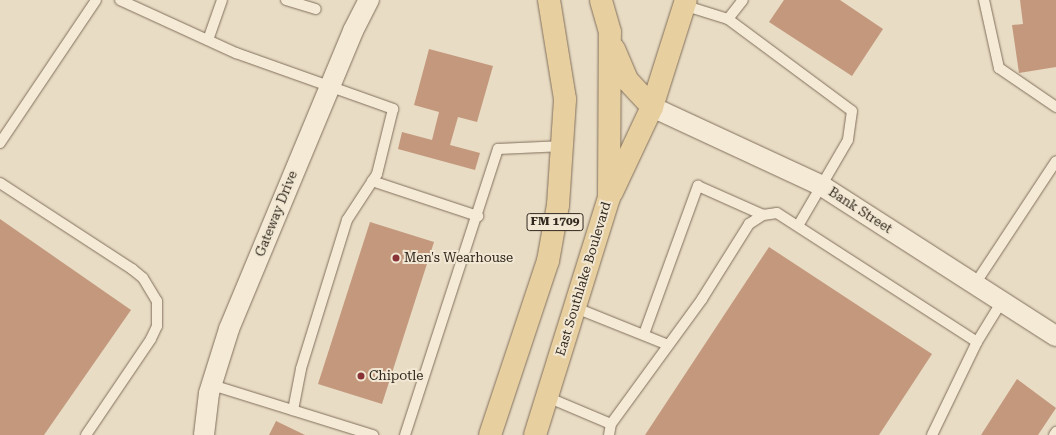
<!DOCTYPE html>
<html>
<head>
<meta charset="utf-8">
<style>
	body { margin:0 }
	#map { position:relative; width:1056px; height:435px; overflow:hidden; background:#e8dcc4; font-family:"Roboto Serif",serif }
	div>[style] { position:absolute }
	.building>* { inset:0; background:#c3987d }
	.roads { filter:drop-shadow(0 0 1px #816f5c) drop-shadow(0 0 1px #816f5c) }
	.service>* { height:10px; margin:-5px; padding:0 5px; transform-origin:5px; border-radius:5px; background:#f4ead6 }
	.minor>* { height:20px; margin:-10px; padding:0 10px; transform-origin:10px; border-radius:10px; background:#f4ead6 }
	.primary>* { height:22px; margin:-11px; padding:0 11px; transform-origin:11px; border-radius:11px; background:#e8cf9f }
	.dots>* { width:11px; height:11px; translate:-50% -50%; box-sizing:border-box; border:2px solid #f1e7d2; border-radius:50% }
	span { translate:-50% -50%; white-space:nowrap; text-align:center; line-height:1.15; -webkit-text-stroke:4px #f1e7d2; paint-order:stroke }
	.shield-label span { padding:1px 3px; background:#f1e7d2; border:1px solid; border-radius:3px; -webkit-text-stroke-width:0 }
	.shield-label { font-size:12px; color:#32281f; font-weight:700 }
	.street-label { font-size:13px; color:#32281f }
	.poi-label { font-size:13px; color:#32281f }
	.left { translate:0 -50%; text-align:left }
</style>
</head>
<body>
<div id="map">
	<div class="building">
		<div style="clip-path:polygon(784px 0,840px 0,883px 29px,852px 76px,769px 22px)"></div>
		<div style="clip-path:polygon(1020px 0,1056px 0,1056px 67px,1019px 73px,1012px 25px,1023px 24px)"></div>
		<div style="clip-path:polygon(429px 49px,493px 66px,477px 122px,458px 117px,450px 145px,480px 153px,475px 170px,398px 149px,402px 132px,432px 140px,439px 112px,414px 105px)"></div>
		<div style="clip-path:polygon(0 219px,131px 310px,44px 435px,0 435px)"></div>
		<div style="clip-path:polygon(370px 222px,434px 242px,382px 404px,318px 384px)"></div>
		<div style="clip-path:polygon(769px 247px,932px 354px,879px 435px,645px 435px)"></div>
		<div style="clip-path:polygon(1017px 379px,1056px 408px,1038px 435px,981px 435px)"></div>
		<div style="clip-path:polygon(276px 421px,305px 435px,269px 435px)"></div>
	</div>
	<div class="roads">
		<div class="service">
			<div style="left:120px;top:0;width:128px;rotate:24.6deg"></div>
			<div style="left:236px;top:53px;width:167px;rotate:19.6deg"></div>
			<div style="left:393px;top:109px;width:67px;rotate:103.8deg"></div>
			<div style="left:377px;top:174px;width:55px;rotate:123.1deg"></div>
			<div style="left:347px;top:220px;width:156px;rotate:107.2deg"></div>
			<div style="left:301px;top:369px;width:42px;rotate:101deg"></div>
			<div style="left:286px;top:0;width:31px;rotate:17deg"></div>
			<div style="left:984px;top:0;width:70px;rotate:77.6deg"></div>
			<div style="left:999px;top:68px;width:69px;rotate:34.4deg"></div>
			<div style="left:683px;top:5px;width:47px;rotate:17.3deg"></div>
			<div style="left:728px;top:19px;width:154px;rotate:36.6deg"></div>
			<div style="left:852px;top:111px;width:29px;rotate:98deg"></div>
			<div style="left:848px;top:140px;width:99px;rotate:120.2deg"></div>
			<div style="left:728px;top:19px;width:24px;rotate:-52deg"></div>
			<div style="left:208px;top:40px;width:42px;rotate:-70.7deg"></div>
			<div style="left:0;top:143px;width:172px;rotate:-56.1deg"></div>
			<div style="left:372px;top:181px;width:112px;rotate:18.3deg"></div>
			<div style="left:0;top:183px;width:158px;rotate:33.1deg"></div>
			<div style="left:132px;top:269px;width:14px;rotate:39deg"></div>
			<div style="left:143px;top:278px;width:27px;rotate:59deg"></div>
			<div style="left:157px;top:301px;width:25px;rotate:90deg"></div>
			<div style="left:157px;top:326px;width:14px;rotate:115deg"></div>
			<div style="left:151px;top:339px;width:116px;rotate:124.1deg"></div>
			<div style="left:975px;top:284px;width:147px;rotate:-56.6deg"></div>
			<div style="left:576px;top:308px;width:99px;rotate:21.9deg"></div>
			<div style="left:644px;top:334px;width:158px;rotate:-70deg"></div>
			<div style="left:698px;top:186px;width:71px;rotate:24deg"></div>
			<div style="left:212px;top:385px;width:169px;rotate:17.3deg"></div>
			<div style="left:547px;top:397px;width:69px;rotate:22.9deg"></div>
			<div style="left:611px;top:424px;width:155px;rotate:-53.9deg"></div>
			<div style="left:702px;top:299px;width:89px;rotate:-57.9deg"></div>
			<div style="left:749px;top:224px;width:17px;rotate:-33deg"></div>
			<div style="left:763px;top:215px;width:14px;rotate:-8deg"></div>
			<div style="left:777px;top:213px;width:238px;rotate:32.8deg"></div>
			<div style="left:405px;top:435px;width:301px;rotate:-72deg"></div>
			<div style="left:498px;top:149px;width:66px;rotate:-2.6deg"></div>
			<div style="left:609px;top:435px;width:11px;rotate:-80deg"></div>
			<div style="left:932px;top:435px;width:103px;rotate:-64.2deg"></div>
			<div style="left:977px;top:342px;width:48px;rotate:-58.6deg"></div>
			<div style="left:1054px;top:435px;width:4px;rotate:-56deg"></div>
		</div>
		<div class="minor">
			<div style="left:652px;top:107px;width:187px;rotate:24.9deg"></div>
			<div style="left:822px;top:186px;width:278px;rotate:32.7deg"></div>
			<div style="left:204px;top:435px;width:42px;rotate:-83.2deg"></div>
			<div style="left:209px;top:393px;width:67px;rotate:-72.6deg"></div>
			<div style="left:229px;top:329px;width:323px;rotate:-67.4deg"></div>
			<div style="left:353px;top:31px;width:35px;rotate:-63deg"></div>
		</div>
		<div class="primary">
			<div style="left:614px;top:49px;width:34px;rotate:67deg"></div>
			<div style="left:627px;top:80px;width:37px;rotate:47deg"></div>
			<div style="left:612px;top:192px;width:94px;rotate:-64.8deg"></div>
			<div style="left:652px;top:107px;width:112px;rotate:-72.4deg"></div>
			<div style="left:490px;top:435px;width:183px;rotate:-71.6deg"></div>
			<div style="left:548px;top:261px;width:57px;rotate:-79.9deg"></div>
			<div style="left:558px;top:205px;width:106px;rotate:-86.2deg"></div>
			<div style="left:565px;top:99px;width:100px;rotate:-99.2deg"></div>
			<div style="left:535px;top:435px;width:248px;rotate:-72.7deg"></div>
			<div style="left:609px;top:198px;width:166px;rotate:-89.7deg"></div>
			<div style="left:610px;top:32px;width:33px;rotate:-106deg"></div>
		</div>
	</div>
	<div class="dots">
		<div style="left:396px;top:258px;background:#893336"></div>
		<div style="left:361px;top:376px;background:#893336"></div>
	</div>
	<div class="shield-label">
		<span style="left:555px;top:222px">FM 1709</span>
	</div>
	<div class="street-label">
		<span style="left:860px;top:211px;rotate:33deg">Bank Street</span>
		<span style="left:277px;top:214px;rotate:-68deg">Gateway Drive</span>
		<span style="left:584px;top:279px;rotate:-73deg">East Southlake Boulevard</span>
	</div>
	<div class="poi-label">
		<span class="left" style="left:404px;top:258px">Men's Wearhouse</span>
		<span class="left" style="left:369px;top:376px">Chipotle</span>
	</div>
</div>
</body>
</html>
